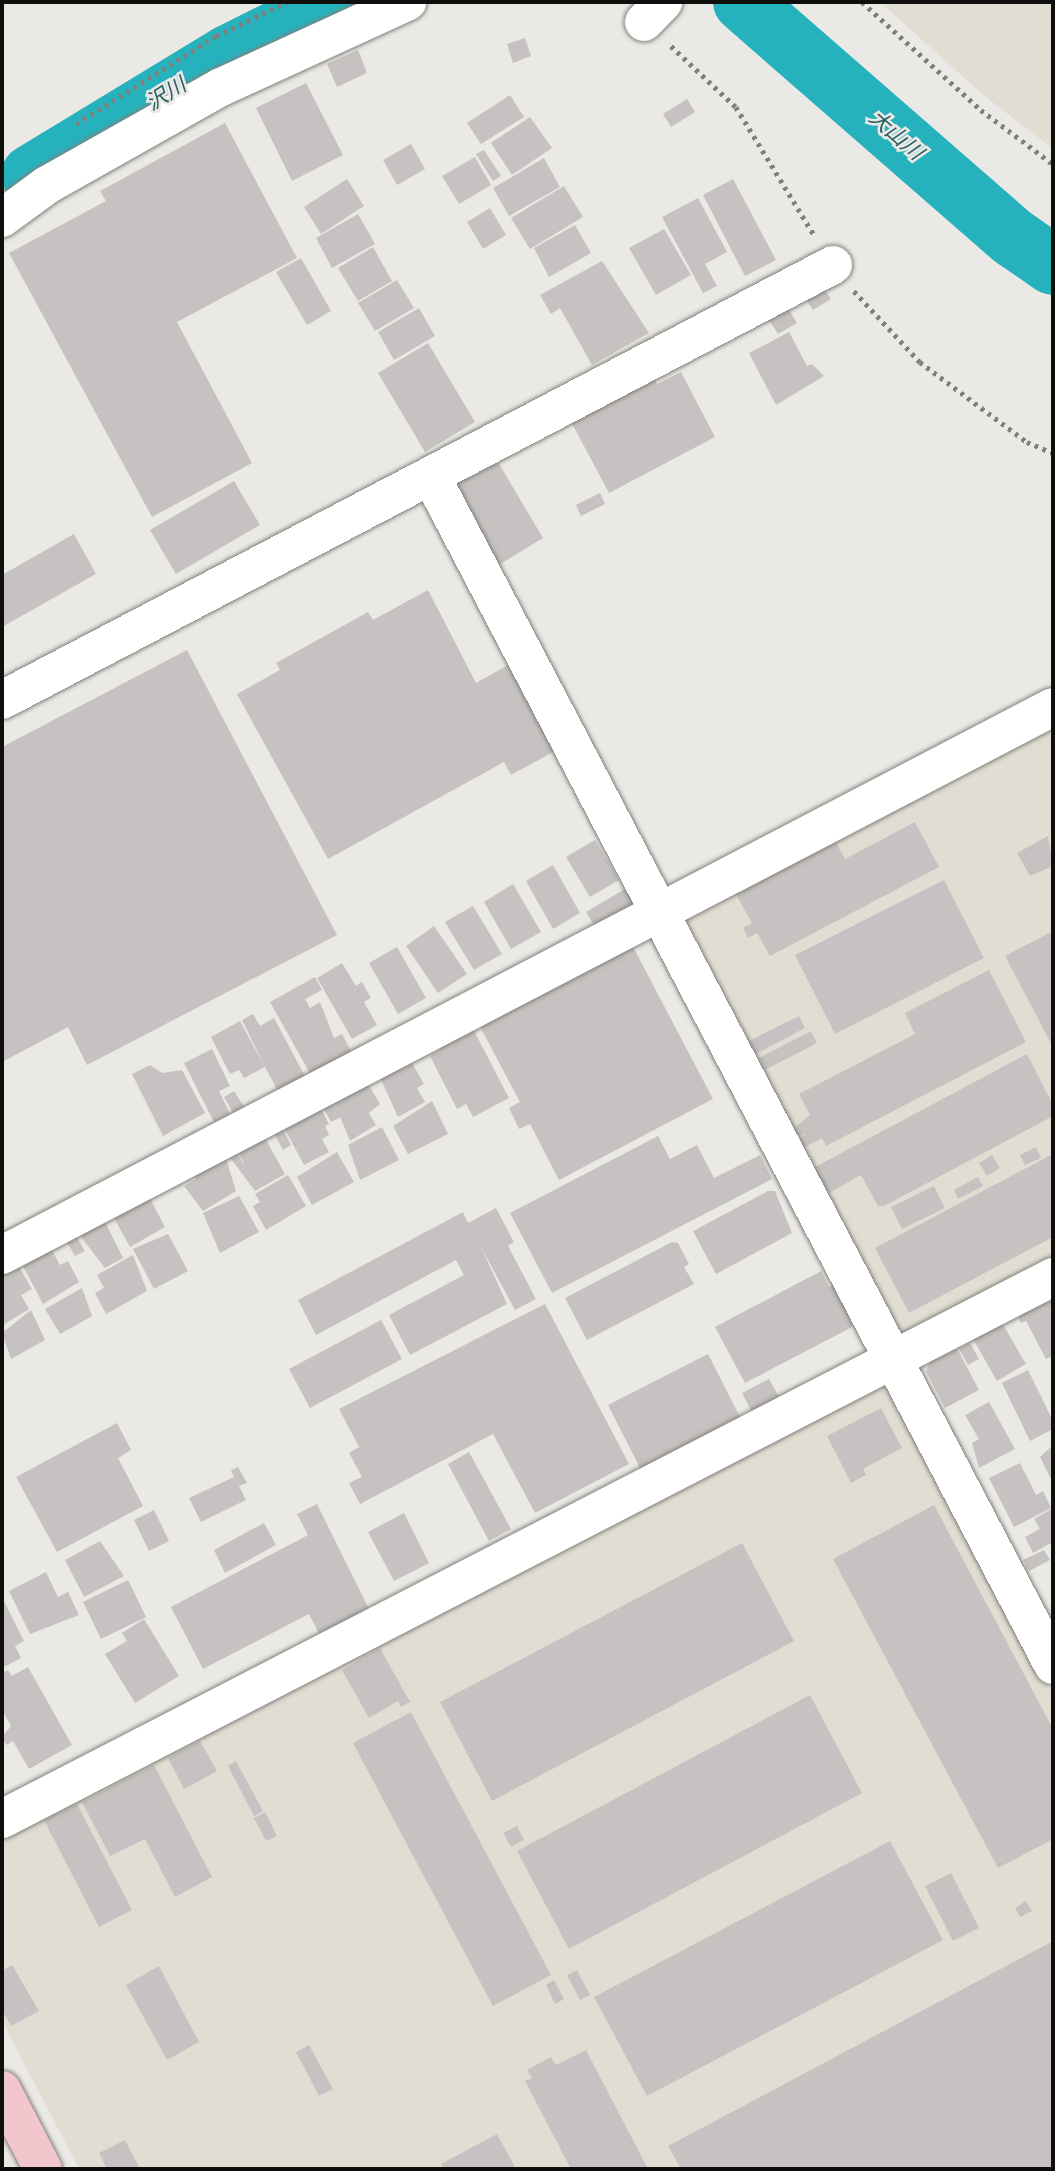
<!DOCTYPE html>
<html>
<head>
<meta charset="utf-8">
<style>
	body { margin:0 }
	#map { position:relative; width:1055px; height:2171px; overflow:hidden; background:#eae9e5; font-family:Poppins,"Noto Sans JP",sans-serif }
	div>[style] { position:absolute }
	.built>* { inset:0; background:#e2ddd3 }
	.river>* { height:60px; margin:-30px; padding:0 30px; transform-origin:30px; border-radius:30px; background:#26b2bd }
	.building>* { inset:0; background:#c6c2c1 }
	.path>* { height:4.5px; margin-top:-2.25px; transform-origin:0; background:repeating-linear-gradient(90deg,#7f7f7c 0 3.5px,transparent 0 8.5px) }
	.roads { filter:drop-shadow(0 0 2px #81807c) drop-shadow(0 0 2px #81807c) }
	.minor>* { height:38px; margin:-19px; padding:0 19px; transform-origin:19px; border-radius:19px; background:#fff }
	.major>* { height:38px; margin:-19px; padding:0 19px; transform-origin:19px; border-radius:19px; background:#f3c5cd }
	span { translate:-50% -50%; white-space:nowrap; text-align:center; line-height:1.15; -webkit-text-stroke:5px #eae9e5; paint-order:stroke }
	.water-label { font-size:21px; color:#285d62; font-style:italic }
	.frame { position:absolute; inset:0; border:4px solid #0e0e0d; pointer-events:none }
</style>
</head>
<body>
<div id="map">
	<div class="built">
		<div style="clip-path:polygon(880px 2px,1053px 2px,1053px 149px,982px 94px)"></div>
		<div style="clip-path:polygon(1053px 715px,1053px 1257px,899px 1335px,666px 918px)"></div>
		<div style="clip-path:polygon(889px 1379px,1053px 1694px,1053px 2169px,79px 2169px,2px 2021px,2px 1833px)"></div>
	</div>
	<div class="river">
		<div style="left:743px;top:2px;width:359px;rotate:41.1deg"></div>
		<div style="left:1014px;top:238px;width:47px;rotate:34.7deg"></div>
		<div style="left:31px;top:175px;width:231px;rotate:-31.3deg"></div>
		<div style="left:228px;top:55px;width:119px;rotate:-26.4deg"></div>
	</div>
	<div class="building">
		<div style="clip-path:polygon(525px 38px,531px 56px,513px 63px,507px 44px)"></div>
		<div style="clip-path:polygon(358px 50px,367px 73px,337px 87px,327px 64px)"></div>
		<div style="clip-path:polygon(306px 83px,343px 155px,292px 181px,256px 108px)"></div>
		<div style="clip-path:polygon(510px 95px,524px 117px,481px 144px,467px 123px)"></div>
		<div style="clip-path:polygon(687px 99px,695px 112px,671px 127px,663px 114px)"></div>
		<div style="clip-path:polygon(530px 117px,552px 148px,512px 175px,491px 143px)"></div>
		<div style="clip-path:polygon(225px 123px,297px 258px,177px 322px,252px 463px,152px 517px,9px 253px,106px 201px,100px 191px)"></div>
		<div style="clip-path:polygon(411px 144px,425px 169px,397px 185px,383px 160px)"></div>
		<div style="clip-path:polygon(484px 150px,501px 176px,493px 181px,476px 154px)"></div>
		<div style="clip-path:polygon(475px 157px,491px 185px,459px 204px,442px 176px)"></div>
		<div style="clip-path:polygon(544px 158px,560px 187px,509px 216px,493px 188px)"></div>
		<div style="clip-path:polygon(347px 179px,364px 206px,321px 234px,304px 207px)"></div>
		<div style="clip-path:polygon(733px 179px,776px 260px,745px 276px,703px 195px)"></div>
		<div style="clip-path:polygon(564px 186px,583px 217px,530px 249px,511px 218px)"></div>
		<div style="clip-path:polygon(698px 198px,727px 252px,705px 264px,717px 286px,703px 293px,662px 217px)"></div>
		<div style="clip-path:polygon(490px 208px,506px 235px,483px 249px,467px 222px)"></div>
		<div style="clip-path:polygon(358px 214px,375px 244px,332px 268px,316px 238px)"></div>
		<div style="clip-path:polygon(575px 225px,591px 253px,549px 277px,534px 248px)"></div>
		<div style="clip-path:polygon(664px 229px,691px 275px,656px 295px,629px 248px)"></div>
		<div style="clip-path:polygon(373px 247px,392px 281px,358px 301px,338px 268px)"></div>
		<div style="clip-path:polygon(301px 258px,331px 311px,307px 325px,276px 272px)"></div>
		<div style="clip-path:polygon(602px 261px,649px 333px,592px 365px,560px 308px,551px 314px,540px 295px)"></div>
		<div style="clip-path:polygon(397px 280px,414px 308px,375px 331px,358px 303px)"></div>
		<div style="clip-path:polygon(823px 287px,831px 299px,813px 310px,805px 298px)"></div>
		<div style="clip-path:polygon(786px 305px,797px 323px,778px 334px,767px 317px)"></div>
		<div style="clip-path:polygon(419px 308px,435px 336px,394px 360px,378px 332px)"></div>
		<div style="clip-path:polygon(789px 332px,807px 366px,812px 364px,824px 376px,776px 405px,749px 353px)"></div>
		<div style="clip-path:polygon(428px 343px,475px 422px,425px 452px,378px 373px)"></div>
		<div style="clip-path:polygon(652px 372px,657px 384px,681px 372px,715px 437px,609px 493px,568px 416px)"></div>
		<div style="clip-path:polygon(495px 457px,543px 538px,497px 566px,440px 489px)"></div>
		<div style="clip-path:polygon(234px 481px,260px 525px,176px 574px,150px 530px)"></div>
		<div style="clip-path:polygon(600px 493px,605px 504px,581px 516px,576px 505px)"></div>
		<div style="clip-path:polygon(74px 534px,96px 574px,2px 627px,2px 575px)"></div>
		<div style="clip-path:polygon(428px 590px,476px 683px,508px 665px,555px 751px,511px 775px,504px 762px,328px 859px,237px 694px,280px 670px,276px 663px,368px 612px,373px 620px)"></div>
		<div style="clip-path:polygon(187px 650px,337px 935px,87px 1065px,68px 1027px,2px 1062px,2px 747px)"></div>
		<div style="clip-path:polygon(915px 822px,939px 867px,770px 956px,757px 933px,748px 938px,743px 928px,752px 923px,736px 894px,836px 842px,845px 859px)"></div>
		<div style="clip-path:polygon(1048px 836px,1053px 866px,1030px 876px,1017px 853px)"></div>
		<div style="clip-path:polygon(595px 840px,619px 880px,590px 897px,566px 857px)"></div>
		<div style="clip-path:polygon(553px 865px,580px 913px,553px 929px,526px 881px)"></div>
		<div style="clip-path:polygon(944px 880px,984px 958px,835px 1034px,795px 955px)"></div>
		<div style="clip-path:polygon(513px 884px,541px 932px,511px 949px,484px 902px)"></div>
		<div style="clip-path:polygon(630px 886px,644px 910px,601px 937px,586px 912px)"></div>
		<div style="clip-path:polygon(473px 906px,502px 954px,474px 970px,445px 922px)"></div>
		<div style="clip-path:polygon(434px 926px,467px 974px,438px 993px,406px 946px)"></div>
		<div style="clip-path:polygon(1053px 931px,1053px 1047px,1005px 956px)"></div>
		<div style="clip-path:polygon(631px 943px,713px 1099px,559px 1180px,530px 1124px,519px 1129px,509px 1108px,520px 1102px,478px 1023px)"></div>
		<div style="clip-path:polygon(397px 947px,426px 998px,398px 1014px,369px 963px)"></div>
		<div style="clip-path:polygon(342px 963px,356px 986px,362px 982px,371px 998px,364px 1002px,377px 1025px,352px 1039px,317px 978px)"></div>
		<div style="clip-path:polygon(989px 970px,1026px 1042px,826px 1146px,822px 1138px,796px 1152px,791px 1142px,807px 1134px,792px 1137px,789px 1132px,810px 1115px,799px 1094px,915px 1034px,905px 1013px)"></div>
		<div style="clip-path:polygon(315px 977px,322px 990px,305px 999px,310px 1008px,320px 1002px,334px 1038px,342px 1034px,353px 1055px,312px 1077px,270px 1002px)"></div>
		<div style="clip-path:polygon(253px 1014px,260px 1026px,274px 1018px,307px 1080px,280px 1095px,265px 1067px,244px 1078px,239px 1070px,230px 1074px,211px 1037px,240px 1021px,265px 1067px,242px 1020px)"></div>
		<div style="clip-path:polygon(799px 1016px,805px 1028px,754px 1055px,747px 1042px)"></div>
		<div style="clip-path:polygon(471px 1025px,509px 1098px,473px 1117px,466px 1104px,457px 1109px,430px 1056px,440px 1050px,437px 1043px)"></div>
		<div style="clip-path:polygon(811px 1031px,817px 1043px,765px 1070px,759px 1058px)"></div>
		<div style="clip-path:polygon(212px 1049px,230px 1086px,219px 1091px,230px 1114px,214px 1122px,184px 1063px)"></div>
		<div style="clip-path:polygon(1027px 1054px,1053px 1105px,1053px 1116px,884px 1206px,878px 1206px,861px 1175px,818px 1199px,804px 1173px)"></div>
		<div style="clip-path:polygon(408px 1056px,424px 1084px,417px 1088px,425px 1102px,398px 1117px,378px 1073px)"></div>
		<div style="clip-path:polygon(150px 1065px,162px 1073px,182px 1070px,205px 1113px,163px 1136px,132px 1074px)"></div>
		<div style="clip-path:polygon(365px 1079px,380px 1104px,369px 1113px,376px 1125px,350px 1141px,332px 1097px)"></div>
		<div style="clip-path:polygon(234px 1091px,247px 1111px,236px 1118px,224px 1097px)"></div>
		<div style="clip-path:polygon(330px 1097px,341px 1117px,331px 1122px,320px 1102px)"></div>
		<div style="clip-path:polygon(432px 1101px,448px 1134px,408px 1154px,393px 1126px)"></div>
		<div style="clip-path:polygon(318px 1103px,329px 1124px,325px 1126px,329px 1135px,322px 1139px,329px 1152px,304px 1165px,281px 1122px)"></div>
		<div style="clip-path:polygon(280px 1123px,291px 1145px,283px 1150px,271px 1128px)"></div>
		<div style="clip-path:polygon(382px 1127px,399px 1160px,360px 1180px,348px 1145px)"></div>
		<div style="clip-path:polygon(262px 1133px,285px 1174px,255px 1191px,226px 1152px,234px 1147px,246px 1169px,236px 1147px)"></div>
		<div style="clip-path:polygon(658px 1136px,670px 1159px,697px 1145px,714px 1178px,760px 1155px,772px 1179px,552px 1293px,510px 1213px)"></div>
		<div style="clip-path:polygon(1036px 1147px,1041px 1158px,1025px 1165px,1020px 1155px)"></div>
		<div style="clip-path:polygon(337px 1152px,354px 1182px,312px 1205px,297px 1177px)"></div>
		<div style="clip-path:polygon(1053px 1154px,1053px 1237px,909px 1313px,875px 1248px)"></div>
		<div style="clip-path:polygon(992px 1155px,1000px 1168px,987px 1176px,979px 1163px)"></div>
		<div style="clip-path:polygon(226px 1159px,236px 1191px,203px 1211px,184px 1186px,196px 1179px,192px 1171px)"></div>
		<div style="clip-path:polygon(288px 1175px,306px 1206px,266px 1230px,253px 1206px,260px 1202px,255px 1194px)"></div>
		<div style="clip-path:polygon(978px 1177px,983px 1186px,958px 1199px,954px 1190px)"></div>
		<div style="clip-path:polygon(934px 1186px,945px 1208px,902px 1229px,891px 1207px)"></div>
		<div style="clip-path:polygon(768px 1191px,775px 1191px,792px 1233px,716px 1274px,693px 1231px)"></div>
		<div style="clip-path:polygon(148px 1195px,165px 1227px,130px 1247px,114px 1218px)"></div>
		<div style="clip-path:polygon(239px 1196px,259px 1232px,220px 1253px,203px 1213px)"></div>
		<div style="clip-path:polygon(496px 1208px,514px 1242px,508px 1246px,536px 1299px,515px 1310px,481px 1247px,507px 1304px,410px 1355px,389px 1315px,464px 1275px,456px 1260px,316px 1335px,298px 1300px,463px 1212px,468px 1223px)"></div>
		<div style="clip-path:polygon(103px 1218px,123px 1258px,105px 1268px,78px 1233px)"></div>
		<div style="clip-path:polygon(168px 1234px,188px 1271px,154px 1289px,133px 1249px)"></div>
		<div style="clip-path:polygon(76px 1236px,85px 1251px,75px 1256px,67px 1242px)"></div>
		<div style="clip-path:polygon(672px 1242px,678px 1243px,689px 1264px,684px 1267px,694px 1284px,587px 1340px,565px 1298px)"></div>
		<div style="clip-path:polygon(52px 1250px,60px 1265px,68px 1261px,79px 1282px,43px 1304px,23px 1266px)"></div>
		<div style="clip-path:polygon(133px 1255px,147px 1291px,106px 1314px,95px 1293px,104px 1288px,97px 1275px)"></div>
		<div style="clip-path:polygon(19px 1267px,32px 1289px,21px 1295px,29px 1309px,3px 1325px,2px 1273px)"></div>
		<div style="clip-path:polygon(821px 1271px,829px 1287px,834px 1284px,856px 1325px,745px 1383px,715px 1327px)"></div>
		<div style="clip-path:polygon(82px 1288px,92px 1316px,60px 1334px,45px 1309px)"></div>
		<div style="clip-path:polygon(1053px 1300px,1053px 1356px,1046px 1359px,1026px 1321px,1021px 1323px,1017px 1315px)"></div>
		<div style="clip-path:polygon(545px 1304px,629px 1464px,535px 1513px,493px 1434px,360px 1504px,349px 1483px,362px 1477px,349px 1453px,359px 1447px,339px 1409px)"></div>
		<div style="clip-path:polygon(31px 1310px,45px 1340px,11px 1359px,2px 1333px)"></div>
		<div style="clip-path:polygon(381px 1320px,402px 1359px,310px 1408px,289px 1369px)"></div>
		<div style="clip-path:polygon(1002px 1323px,1026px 1364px,997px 1381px,973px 1339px)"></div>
		<div style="clip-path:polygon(970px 1343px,979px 1359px,968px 1365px,959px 1349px)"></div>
		<div style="clip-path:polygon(948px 1350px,958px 1350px,979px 1390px,945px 1408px,926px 1371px,932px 1358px)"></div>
		<div style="clip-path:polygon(708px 1354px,744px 1425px,644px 1476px,608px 1405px)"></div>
		<div style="clip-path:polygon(1028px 1370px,1053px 1421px,1053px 1429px,1030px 1441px,1002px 1383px)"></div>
		<div style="clip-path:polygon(769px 1379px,779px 1397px,752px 1412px,742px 1393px)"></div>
		<div style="clip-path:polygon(989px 1402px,1015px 1449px,979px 1468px,972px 1443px,979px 1439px,965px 1415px)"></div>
		<div style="clip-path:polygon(881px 1408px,902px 1448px,863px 1469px,866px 1475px,851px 1483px,827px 1436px)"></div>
		<div style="clip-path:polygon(117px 1423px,131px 1450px,118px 1458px,143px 1506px,57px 1552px,16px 1477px)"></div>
		<div style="clip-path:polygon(1053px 1445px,1053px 1483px,1040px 1457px)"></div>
		<div style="clip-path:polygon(469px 1452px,511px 1529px,489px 1541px,448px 1464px)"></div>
		<div style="clip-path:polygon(1020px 1463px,1036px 1495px,1043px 1491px,1051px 1508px,1014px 1527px,989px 1478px)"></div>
		<div style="clip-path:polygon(238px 1467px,247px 1483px,239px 1486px,246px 1500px,201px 1522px,189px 1498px,234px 1477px,231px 1470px)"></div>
		<div style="clip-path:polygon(317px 1504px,370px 1611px,321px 1637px,309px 1614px,203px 1669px,171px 1607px,308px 1535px,297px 1514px)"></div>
		<div style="clip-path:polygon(934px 1505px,1053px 1729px,1053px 1839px,998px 1868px,833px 1559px)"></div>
		<div style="clip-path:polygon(1053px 1508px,1053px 1542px,1033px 1553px,1025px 1537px,1040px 1529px,1034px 1519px)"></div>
		<div style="clip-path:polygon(154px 1510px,169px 1541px,149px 1551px,134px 1520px)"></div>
		<div style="clip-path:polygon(404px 1513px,429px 1563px,394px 1581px,368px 1532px)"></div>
		<div style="clip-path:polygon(264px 1523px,276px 1545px,225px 1573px,214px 1550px)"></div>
		<div style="clip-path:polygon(100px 1541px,124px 1576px,84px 1597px,65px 1560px)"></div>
		<div style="clip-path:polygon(742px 1543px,794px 1641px,492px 1801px,440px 1702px)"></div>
		<div style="clip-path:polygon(1044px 1550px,1050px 1560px,1029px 1571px,1023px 1560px)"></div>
		<div style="clip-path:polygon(46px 1572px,58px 1597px,68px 1592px,79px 1615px,30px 1634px,9px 1591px)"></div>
		<div style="clip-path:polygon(128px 1580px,146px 1617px,101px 1639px,83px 1602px)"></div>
		<div style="clip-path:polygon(2px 1597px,24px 1641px,15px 1646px,21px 1658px,2px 1668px)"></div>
		<div style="clip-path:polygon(144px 1619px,179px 1676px,135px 1703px,105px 1654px,127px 1641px,122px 1633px)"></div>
		<div style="clip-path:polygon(380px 1648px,410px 1702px,401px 1707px,398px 1701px,369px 1718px,342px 1670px)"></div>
		<div style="clip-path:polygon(28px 1667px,72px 1745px,29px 1769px,13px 1741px,6px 1745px,2px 1737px,11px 1726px,2px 1710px,2px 1673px,8px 1670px,12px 1676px)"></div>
		<div style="clip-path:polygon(810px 1695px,862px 1793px,569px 1949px,517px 1851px)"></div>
		<div style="clip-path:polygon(411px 1712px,551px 1975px,493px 2006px,353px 1743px)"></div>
		<div style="clip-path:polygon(200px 1741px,217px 1771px,184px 1789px,168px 1758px)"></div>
		<div style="clip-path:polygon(236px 1761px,263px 1811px,254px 1816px,228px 1766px)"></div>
		<div style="clip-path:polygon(154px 1765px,212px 1877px,175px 1897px,145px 1839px,110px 1856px,82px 1802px)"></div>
		<div style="clip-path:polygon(77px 1804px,132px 1910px,99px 1927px,44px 1820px)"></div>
		<div style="clip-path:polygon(265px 1812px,277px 1836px,266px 1841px,254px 1818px)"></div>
		<div style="clip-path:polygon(517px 1826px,524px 1840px,511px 1847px,503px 1833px)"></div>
		<div style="clip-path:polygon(890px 1841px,943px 1940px,647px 2096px,594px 1997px)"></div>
		<div style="clip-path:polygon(951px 1873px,979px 1928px,953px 1941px,925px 1886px)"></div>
		<div style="clip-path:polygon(1026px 1901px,1032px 1911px,1020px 1917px,1015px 1908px)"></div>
		<div style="clip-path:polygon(1053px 1941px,1053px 2169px,681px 2169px,668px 2146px)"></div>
		<div style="clip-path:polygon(12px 1965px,39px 2011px,11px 2026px,2px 2010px,2px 1971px)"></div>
		<div style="clip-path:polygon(159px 1966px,199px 2042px,167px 2060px,126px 1985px)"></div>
		<div style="clip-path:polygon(577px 1970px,590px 1995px,580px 2000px,567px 1975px)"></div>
		<div style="clip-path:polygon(554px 1980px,564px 1999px,555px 2004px,546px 1985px)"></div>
		<div style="clip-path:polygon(309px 2045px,333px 2089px,319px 2096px,296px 2052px)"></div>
		<div style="clip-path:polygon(586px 2050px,648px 2169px,571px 2169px,525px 2081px,532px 2078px,527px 2070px,551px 2057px,556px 2065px)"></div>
		<div style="clip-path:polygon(497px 2134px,516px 2169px,444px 2169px,441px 2164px)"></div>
		<div style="clip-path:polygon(125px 2140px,139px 2167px,107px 2169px,99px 2153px)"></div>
	</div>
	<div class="path">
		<div style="left:862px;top:2px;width:161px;rotate:42.2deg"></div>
		<div style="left:981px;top:110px;width:90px;rotate:36.9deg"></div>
		<div style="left:671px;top:46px;width:89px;rotate:43.2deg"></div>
		<div style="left:736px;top:107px;width:150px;rotate:58.6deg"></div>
		<div style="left:76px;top:124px;width:165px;rotate:-32.2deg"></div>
		<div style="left:216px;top:36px;width:79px;rotate:-25.6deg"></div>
		<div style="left:854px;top:291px;width:97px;rotate:47.1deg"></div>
		<div style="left:920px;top:362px;width:134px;rotate:36.8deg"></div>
		<div style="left:1027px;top:442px;width:28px;rotate:23deg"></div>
	</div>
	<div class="roads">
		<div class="minor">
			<div style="left:644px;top:22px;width:28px;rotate:-46deg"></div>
			<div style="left:2px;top:218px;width:56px;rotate:-36.3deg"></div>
			<div style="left:47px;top:185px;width:200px;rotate:-29.4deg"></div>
			<div style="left:221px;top:87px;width:205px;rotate:-24.6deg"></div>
			<div style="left:431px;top:476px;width:1342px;rotate:62.38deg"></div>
			<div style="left:2px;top:700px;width:938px;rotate:-27.63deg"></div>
			<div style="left:2px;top:1255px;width:1185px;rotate:-27.54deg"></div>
			<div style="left:2px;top:1819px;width:1183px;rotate:-27.28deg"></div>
		</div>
		<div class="major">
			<div style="left:2px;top:2090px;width:89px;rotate:62.6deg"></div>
		</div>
	</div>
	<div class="water-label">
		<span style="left:166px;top:94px;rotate:-32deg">沢川</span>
		<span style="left:896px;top:135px;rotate:41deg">大山川</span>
	</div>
	<div class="frame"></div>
</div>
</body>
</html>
